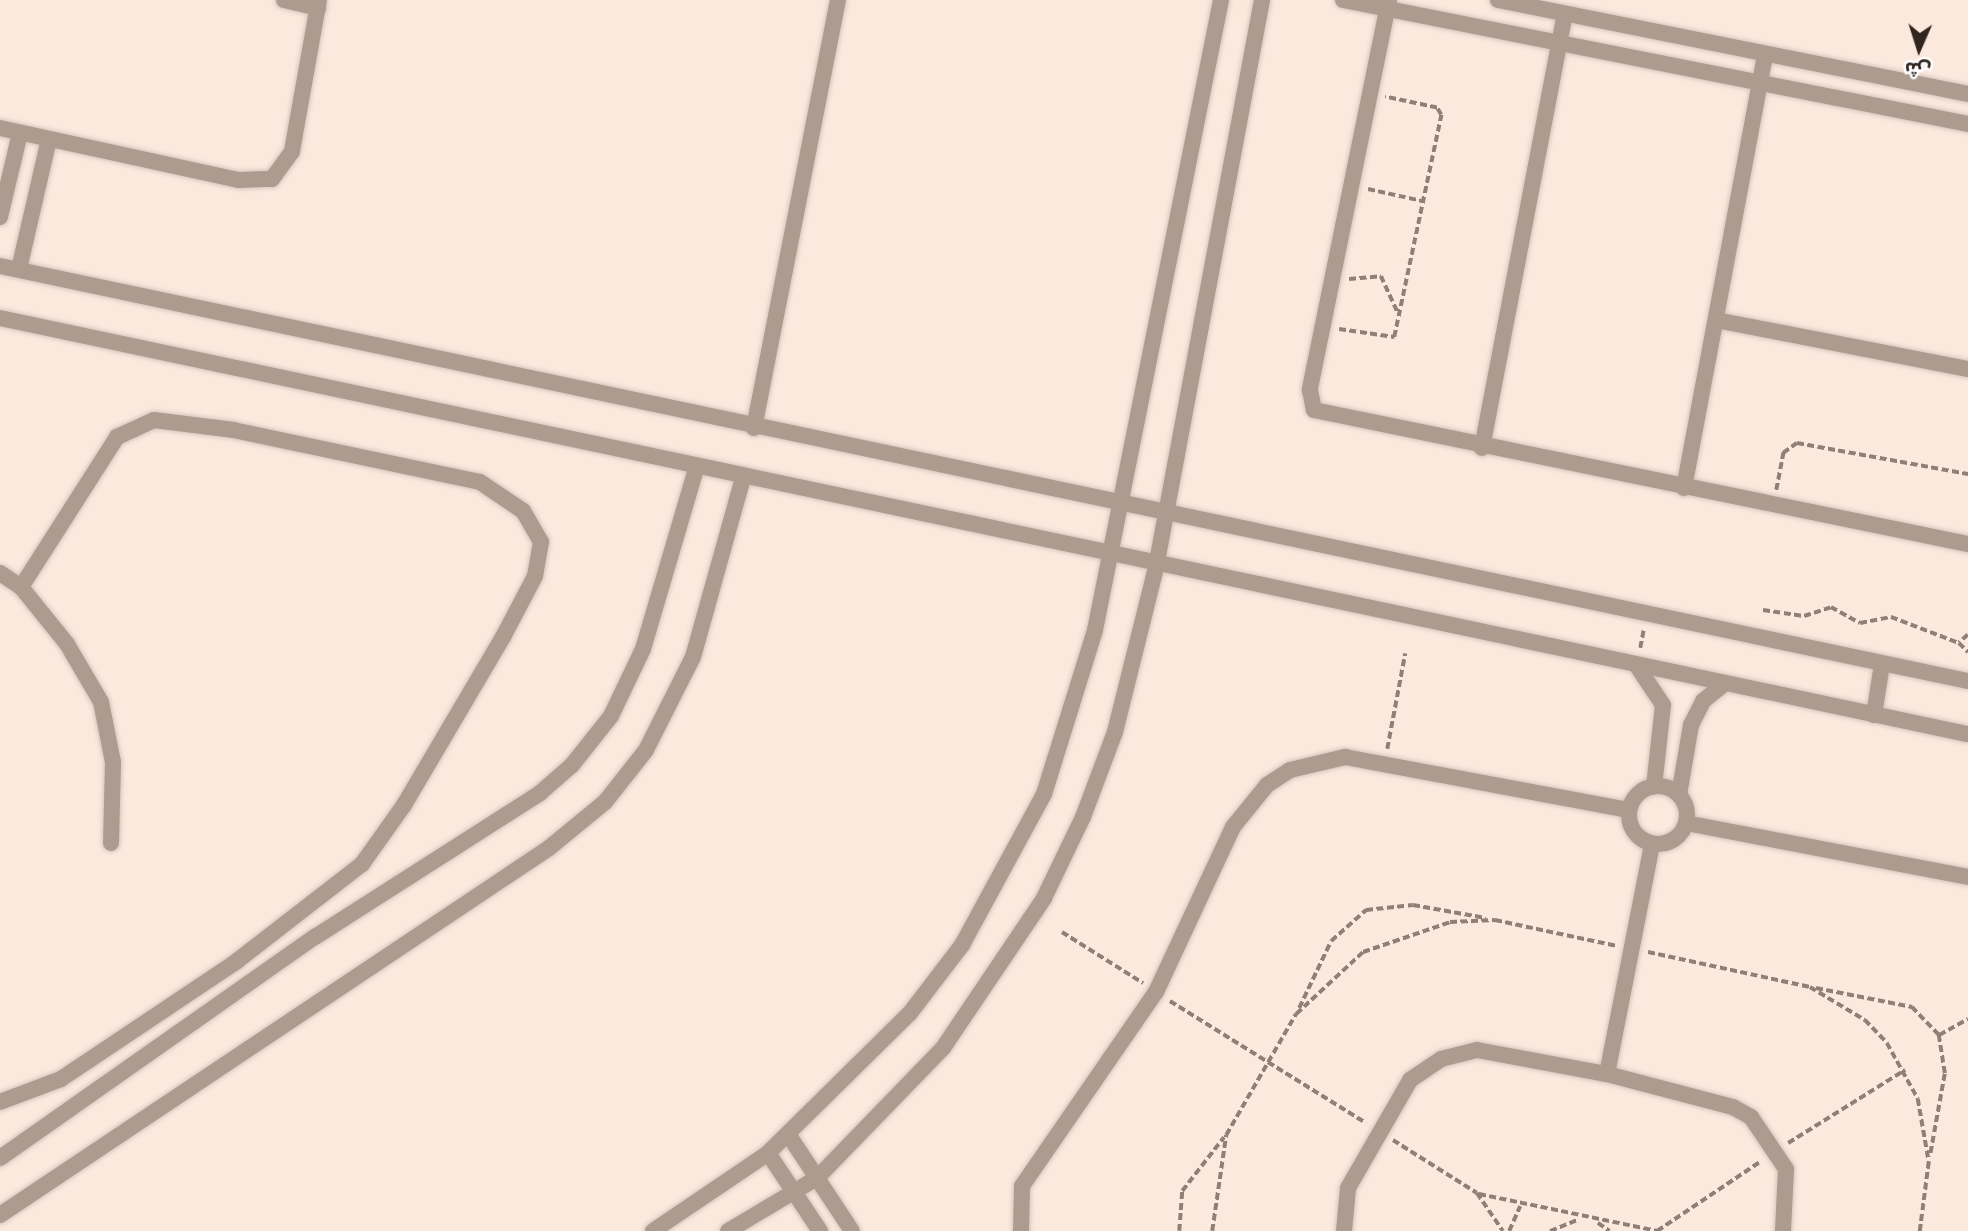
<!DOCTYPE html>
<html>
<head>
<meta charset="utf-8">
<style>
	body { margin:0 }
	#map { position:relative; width:1968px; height:1231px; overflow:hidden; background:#fce9de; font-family:Barlow,"Noto Sans Arabic",sans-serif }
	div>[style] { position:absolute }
	.path>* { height:3.5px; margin-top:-1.75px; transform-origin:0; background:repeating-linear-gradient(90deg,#8f8077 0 7px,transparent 0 10.5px) }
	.roads { filter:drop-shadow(0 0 2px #d7c6bc) drop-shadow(0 0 2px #d7c6bc) }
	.street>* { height:16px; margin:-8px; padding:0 8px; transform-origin:8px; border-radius:8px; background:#ac9c8f }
	.street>.ring { margin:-8px; padding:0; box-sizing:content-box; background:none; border:16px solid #ac9c8f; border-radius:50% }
	span { translate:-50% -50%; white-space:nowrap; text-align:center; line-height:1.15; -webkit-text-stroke:5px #fff; paint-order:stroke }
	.north { position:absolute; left:1884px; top:14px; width:70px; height:70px; -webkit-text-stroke:5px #fff; paint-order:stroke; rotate:183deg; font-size:19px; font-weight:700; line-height:28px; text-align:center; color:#31261f }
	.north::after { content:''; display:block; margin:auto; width:24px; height:32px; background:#31261f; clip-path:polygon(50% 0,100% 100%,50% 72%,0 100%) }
</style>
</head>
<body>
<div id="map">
	<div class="path">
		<div style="left:1368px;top:189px;width:55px;rotate:12.5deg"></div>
		<div style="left:1349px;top:279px;width:32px;rotate:-5deg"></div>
		<div style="left:1381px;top:276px;width:41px;rotate:65.3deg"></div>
		<div style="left:1339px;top:329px;width:56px;rotate:8.3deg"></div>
		<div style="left:1394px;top:337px;width:227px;rotate:-78deg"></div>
		<div style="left:1441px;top:115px;width:8px;rotate:-120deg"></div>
		<div style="left:1437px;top:108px;width:53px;rotate:-168.1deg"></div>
		<div style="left:1776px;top:490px;width:38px;rotate:-79deg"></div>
		<div style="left:1783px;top:453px;width:17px;rotate:-36deg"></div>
		<div style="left:1797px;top:443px;width:174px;rotate:10.3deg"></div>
		<div style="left:1763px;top:610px;width:41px;rotate:8.3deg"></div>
		<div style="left:1804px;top:616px;width:28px;rotate:-18deg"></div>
		<div style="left:1831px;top:607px;width:33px;rotate:29deg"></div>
		<div style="left:1860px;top:623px;width:32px;rotate:-11deg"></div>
		<div style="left:1891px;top:617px;width:73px;rotate:20.9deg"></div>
		<div style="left:1968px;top:635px;width:12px;rotate:138deg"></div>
		<div style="left:1959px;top:643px;width:13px;rotate:45deg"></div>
		<div style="left:1640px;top:648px;width:20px;rotate:-79deg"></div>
		<div style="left:1387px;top:749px;width:97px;rotate:-79.3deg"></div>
		<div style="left:1062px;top:932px;width:96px;rotate:32.2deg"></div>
		<div style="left:1648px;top:952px;width:166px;rotate:12.2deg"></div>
		<div style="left:1810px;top:987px;width:64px;rotate:31deg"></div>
		<div style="left:1865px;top:1020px;width:32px;rotate:46deg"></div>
		<div style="left:1887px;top:1043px;width:64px;rotate:61deg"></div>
		<div style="left:1918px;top:1099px;width:64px;rotate:80.1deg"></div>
		<div style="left:1929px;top:1162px;width:70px;rotate:97.4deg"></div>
		<div style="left:1816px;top:988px;width:98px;rotate:11.2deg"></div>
		<div style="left:1912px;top:1007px;width:39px;rotate:46deg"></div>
		<div style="left:1939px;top:1035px;width:39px;rotate:81deg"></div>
		<div style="left:1945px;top:1074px;width:84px;rotate:100.2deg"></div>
		<div style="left:1170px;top:1001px;width:231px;rotate:31.9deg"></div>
		<div style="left:1299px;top:1008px;width:74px;rotate:-64.5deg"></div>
		<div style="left:1331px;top:941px;width:47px;rotate:-41.5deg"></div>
		<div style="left:1366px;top:910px;width:47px;rotate:-6.1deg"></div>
		<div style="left:1413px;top:905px;width:74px;rotate:10.1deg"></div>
		<div style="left:1939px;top:1035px;width:33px;rotate:-29deg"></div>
		<div style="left:1393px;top:1140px;width:99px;rotate:32.2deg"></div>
		<div style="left:1477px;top:1193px;width:46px;rotate:55.6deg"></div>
		<div style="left:1788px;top:1143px;width:138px;rotate:-32deg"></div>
		<div style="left:1479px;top:1194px;width:183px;rotate:11.7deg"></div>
		<div style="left:1598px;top:1223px;width:14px;rotate:34deg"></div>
		<div style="left:1179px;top:1231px;width:40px;rotate:-85.7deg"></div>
		<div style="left:1182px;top:1191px;width:68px;rotate:-52.1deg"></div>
		<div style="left:1212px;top:1231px;width:97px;rotate:-81.7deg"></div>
		<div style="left:1226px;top:1135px;width:140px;rotate:-60deg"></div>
		<div style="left:1296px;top:1014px;width:91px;rotate:-42.8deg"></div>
		<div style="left:1363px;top:952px;width:92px;rotate:-19deg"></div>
		<div style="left:1450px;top:922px;width:45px;rotate:-2.5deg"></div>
		<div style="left:1495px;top:920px;width:125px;rotate:12deg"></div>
		<div style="left:1509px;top:1231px;width:27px;rotate:-66deg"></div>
		<div style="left:1550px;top:1231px;width:29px;rotate:-22deg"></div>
		<div style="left:1657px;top:1231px;width:125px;rotate:-33.9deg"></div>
	</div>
	<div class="roads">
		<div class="street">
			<div style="left:284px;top:0;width:35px;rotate:13deg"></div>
			<div style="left:1343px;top:0;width:637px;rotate:11.22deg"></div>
			<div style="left:1389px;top:0;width:398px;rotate:101.5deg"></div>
			<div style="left:1310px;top:390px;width:20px;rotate:79deg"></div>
			<div style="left:1314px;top:410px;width:668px;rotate:11.58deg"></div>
			<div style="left:1498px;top:0;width:479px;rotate:11.3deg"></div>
			<div style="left:0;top:128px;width:244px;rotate:12.3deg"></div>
			<div style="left:238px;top:180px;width:34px;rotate:-2deg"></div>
			<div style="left:272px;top:179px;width:34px;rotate:-54deg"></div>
			<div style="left:292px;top:151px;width:153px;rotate:-79.9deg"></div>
			<div style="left:0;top:217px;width:86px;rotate:-76.6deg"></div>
			<div style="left:0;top:266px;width:2011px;rotate:11.91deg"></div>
			<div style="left:19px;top:269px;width:133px;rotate:-77deg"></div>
			<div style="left:0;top:318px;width:2011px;rotate:11.94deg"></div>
			<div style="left:1716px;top:320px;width:257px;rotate:11deg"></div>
			<div style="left:754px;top:428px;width:436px;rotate:-78.9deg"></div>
			<div style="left:1482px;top:448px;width:442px;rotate:-79.2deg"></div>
			<div style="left:1684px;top:488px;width:441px;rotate:-79.4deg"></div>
			<div style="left:0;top:573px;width:25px;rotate:34deg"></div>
			<div style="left:21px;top:587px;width:73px;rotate:51.1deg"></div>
			<div style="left:67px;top:644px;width:67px;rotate:59.6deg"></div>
			<div style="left:101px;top:702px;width:61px;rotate:78.7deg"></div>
			<div style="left:113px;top:762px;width:81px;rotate:91.4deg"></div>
			<div style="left:1637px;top:666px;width:47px;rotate:56.3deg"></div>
			<div style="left:1663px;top:705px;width:82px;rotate:96.3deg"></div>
			<div style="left:1874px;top:715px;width:52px;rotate:-81.1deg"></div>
			<div class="ring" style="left:1629px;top:786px;width:42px;height:42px"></div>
			<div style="left:1679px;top:795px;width:71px;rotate:-80.3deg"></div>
			<div style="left:1691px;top:725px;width:27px;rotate:-63deg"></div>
			<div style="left:1703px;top:701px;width:27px;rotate:-39deg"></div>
			<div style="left:1686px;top:823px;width:287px;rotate:10.8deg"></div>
			<div style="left:1607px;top:1074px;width:234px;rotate:-78.9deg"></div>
			<div style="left:0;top:1102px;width:65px;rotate:-20.7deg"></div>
			<div style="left:61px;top:1079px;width:212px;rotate:-33.8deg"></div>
			<div style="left:237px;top:961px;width:158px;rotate:-37.8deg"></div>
			<div style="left:362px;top:864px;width:72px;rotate:-54.6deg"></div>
			<div style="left:404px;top:805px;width:195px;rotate:-59.5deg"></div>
			<div style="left:503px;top:637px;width:69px;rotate:-62.3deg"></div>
			<div style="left:535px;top:576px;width:35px;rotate:-80deg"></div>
			<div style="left:541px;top:542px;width:36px;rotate:-120deg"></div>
			<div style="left:523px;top:511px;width:52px;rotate:-146deg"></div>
			<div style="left:480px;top:482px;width:251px;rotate:-168.1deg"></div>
			<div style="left:234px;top:430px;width:81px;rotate:-172.9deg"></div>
			<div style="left:154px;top:420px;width:41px;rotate:155.3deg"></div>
			<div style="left:117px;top:437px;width:178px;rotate:122.6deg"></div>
			<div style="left:788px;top:1134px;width:116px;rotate:56.6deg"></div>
			<div style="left:768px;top:1153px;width:94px;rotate:56.3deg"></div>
			<div style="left:0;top:1158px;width:385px;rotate:-35.1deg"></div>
			<div style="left:315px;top:937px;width:267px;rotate:-32.6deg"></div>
			<div style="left:540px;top:793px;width:43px;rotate:-41.2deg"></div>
			<div style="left:572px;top:765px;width:63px;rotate:-51.5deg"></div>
			<div style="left:611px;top:716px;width:74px;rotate:-64.5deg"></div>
			<div style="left:643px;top:649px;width:188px;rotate:-73.6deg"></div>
			<div style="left:0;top:1215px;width:660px;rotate:-33.76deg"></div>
			<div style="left:549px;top:848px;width:72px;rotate:-39.4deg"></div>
			<div style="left:605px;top:802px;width:66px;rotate:-51.7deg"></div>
			<div style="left:646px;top:750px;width:104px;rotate:-63.2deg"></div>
			<div style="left:693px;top:657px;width:186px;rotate:-74.4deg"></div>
			<div style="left:653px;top:1231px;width:139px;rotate:-34.1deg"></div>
			<div style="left:768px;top:1153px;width:199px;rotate:-44.6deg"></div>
			<div style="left:910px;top:1013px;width:86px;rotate:-52.6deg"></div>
			<div style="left:962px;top:945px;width:172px;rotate:-61.5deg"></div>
			<div style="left:1044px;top:794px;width:172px;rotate:-72.7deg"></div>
			<div style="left:1095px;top:630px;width:642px;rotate:-78.69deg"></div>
			<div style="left:728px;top:1231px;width:104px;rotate:-30.8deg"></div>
			<div style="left:817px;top:1178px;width:181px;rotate:-45.9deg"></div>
			<div style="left:943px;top:1048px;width:181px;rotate:-56deg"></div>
			<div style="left:1044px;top:898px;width:90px;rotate:-64.3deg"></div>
			<div style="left:1083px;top:817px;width:91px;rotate:-69.4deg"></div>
			<div style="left:1115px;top:732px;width:170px;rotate:-76deg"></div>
			<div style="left:1156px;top:567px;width:577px;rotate:-79.41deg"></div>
			<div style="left:1021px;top:1231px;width:45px;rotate:-88.7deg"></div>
			<div style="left:1022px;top:1186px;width:236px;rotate:-55.4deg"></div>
			<div style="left:1156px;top:992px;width:182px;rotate:-65deg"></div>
			<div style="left:1233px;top:827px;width:54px;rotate:-51deg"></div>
			<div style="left:1267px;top:785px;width:27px;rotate:-33deg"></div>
			<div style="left:1290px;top:770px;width:57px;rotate:-13.3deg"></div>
			<div style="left:1345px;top:757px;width:289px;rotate:10.6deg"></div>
			<div style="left:1344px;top:1231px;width:43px;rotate:-84.7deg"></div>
			<div style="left:1348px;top:1188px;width:125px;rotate:-60.1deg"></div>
			<div style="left:1410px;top:1080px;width:37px;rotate:-34deg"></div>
			<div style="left:1441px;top:1059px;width:37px;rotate:-14deg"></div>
			<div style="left:1477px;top:1050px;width:132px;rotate:10.5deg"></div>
			<div style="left:1607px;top:1074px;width:130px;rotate:14.7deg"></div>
			<div style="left:1733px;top:1107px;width:21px;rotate:29deg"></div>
			<div style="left:1751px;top:1117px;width:63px;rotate:56.1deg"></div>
			<div style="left:1786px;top:1169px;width:62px;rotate:92.8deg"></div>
		</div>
	</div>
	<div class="north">ش</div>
</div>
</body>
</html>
